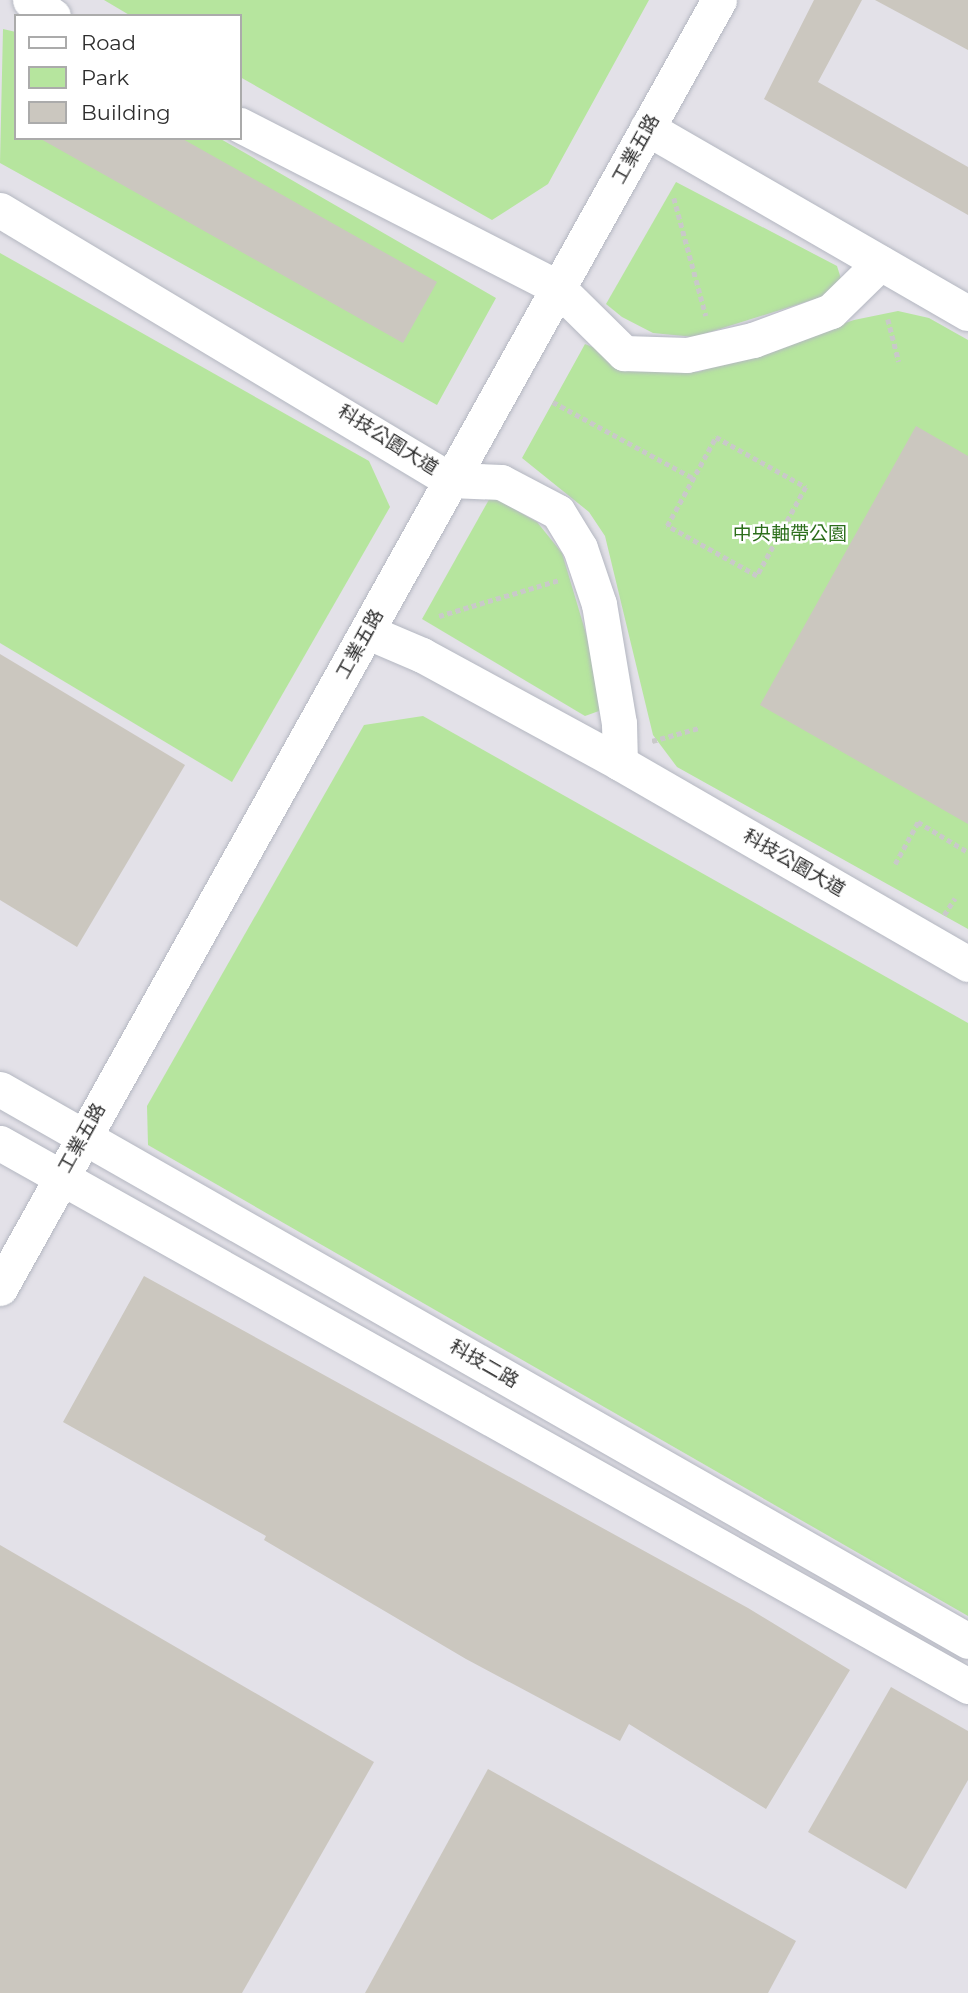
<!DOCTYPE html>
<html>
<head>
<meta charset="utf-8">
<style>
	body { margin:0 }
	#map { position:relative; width:968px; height:1993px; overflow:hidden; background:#efe9e1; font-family:Montserrat,"Noto Sans TC",sans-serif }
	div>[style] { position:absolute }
	.industrial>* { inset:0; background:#e3e1e8 }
	.green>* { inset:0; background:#b6e59e }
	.building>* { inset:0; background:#cbc7bf }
	.path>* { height:4.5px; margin-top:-2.25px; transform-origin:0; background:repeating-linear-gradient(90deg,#c9c9c9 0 5px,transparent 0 8.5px) }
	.roads { filter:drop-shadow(0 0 2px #b4b7c1) drop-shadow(0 0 2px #b4b7c1) }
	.minor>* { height:35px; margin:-17.5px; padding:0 17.5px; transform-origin:17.5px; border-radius:17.5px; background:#fff }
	span { translate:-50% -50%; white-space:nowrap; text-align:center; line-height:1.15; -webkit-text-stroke:5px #fff; paint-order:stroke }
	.street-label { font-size:19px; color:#2e2e2e }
	.park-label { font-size:19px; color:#2c6e1b }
	.legend { position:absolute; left:14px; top:14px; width:228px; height:126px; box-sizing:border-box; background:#fff; border:2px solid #ababab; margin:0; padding:9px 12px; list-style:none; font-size:21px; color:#2e2e2e }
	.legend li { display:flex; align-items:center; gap:14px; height:35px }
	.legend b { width:35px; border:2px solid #ababab }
</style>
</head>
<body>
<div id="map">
	<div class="industrial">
		<div style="clip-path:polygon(evenodd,0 0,968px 0,968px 1993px,0 1993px,0 0,16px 16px,240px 16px,240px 138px,16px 138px,16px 16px)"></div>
	</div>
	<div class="green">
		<div style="clip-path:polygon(104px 0,649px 0,548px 184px,492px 220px,240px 77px,240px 16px,131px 16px)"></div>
		<div style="clip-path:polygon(3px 29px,16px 32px,16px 138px,219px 138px,496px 298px,437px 405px,0 163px)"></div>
		<div style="clip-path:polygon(676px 182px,837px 266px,842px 282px,831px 294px,694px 337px,653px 333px,622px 317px,606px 304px)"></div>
		<div style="clip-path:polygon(0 253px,369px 461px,390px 507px,232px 782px,0 643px)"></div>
		<div style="clip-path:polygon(898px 311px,929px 318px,968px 340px,968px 929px,677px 767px,653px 735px,605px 536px,589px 512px,522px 458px,585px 344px,653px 371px,698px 372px,854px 320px)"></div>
		<div style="clip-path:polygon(491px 496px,537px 522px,562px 553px,604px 694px,599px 711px,585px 716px,422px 619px)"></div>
		<div style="clip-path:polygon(423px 716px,968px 1023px,968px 1616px,148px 1145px,147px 1106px,364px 725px)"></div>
	</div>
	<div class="building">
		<div style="clip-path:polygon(814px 0,862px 0,818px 82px,968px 167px,968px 215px,764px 99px)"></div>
		<div style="clip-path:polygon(875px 0,968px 0,968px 50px)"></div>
		<div style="clip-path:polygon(39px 138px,181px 138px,437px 282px,403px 343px)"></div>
		<div style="clip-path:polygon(916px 426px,968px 456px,968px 824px,760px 705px)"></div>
		<div style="clip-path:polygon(0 654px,185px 765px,77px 947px,0 900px)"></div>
		<div style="clip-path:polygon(144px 1276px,748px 1608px,850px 1670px,766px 1809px,629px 1724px,620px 1741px,466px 1659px,264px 1540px,266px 1536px,63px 1422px)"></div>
		<div style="clip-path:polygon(0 1545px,374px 1762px,242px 1993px,0 1993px)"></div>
		<div style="clip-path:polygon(891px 1687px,968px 1731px,968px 1780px,906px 1889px,808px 1832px)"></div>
		<div style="clip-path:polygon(488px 1769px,796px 1941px,768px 1993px,365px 1993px)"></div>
	</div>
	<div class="path">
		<div style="left:674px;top:198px;width:122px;rotate:74.8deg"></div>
		<div style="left:888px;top:319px;width:44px;rotate:75.7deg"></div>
		<div style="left:553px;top:402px;width:159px;rotate:28.5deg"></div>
		<div style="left:716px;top:437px;width:103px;rotate:29.1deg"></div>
		<div style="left:806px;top:487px;width:102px;rotate:118.8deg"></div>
		<div style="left:757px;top:576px;width:103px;rotate:-150.9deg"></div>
		<div style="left:667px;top:526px;width:102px;rotate:-61.2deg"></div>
		<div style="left:439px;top:616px;width:125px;rotate:-16.7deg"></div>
		<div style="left:652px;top:741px;width:49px;rotate:-15.5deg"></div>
		<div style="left:895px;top:864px;width:48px;rotate:-61.3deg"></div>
		<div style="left:918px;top:822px;width:58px;rotate:31deg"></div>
		<div style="left:944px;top:915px;width:20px;rotate:-57deg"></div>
	</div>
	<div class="roads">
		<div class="minor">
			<div style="left:30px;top:0;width:28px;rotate:35deg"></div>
			<div style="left:240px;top:125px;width:357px;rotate:27.1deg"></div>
			<div style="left:558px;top:288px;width:93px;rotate:44.6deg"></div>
			<div style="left:624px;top:353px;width:63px;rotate:1.8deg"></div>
			<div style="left:687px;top:355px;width:68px;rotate:-12.8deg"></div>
			<div style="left:753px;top:340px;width:83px;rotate:-20.4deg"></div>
			<div style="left:831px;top:311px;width:69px;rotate:-44.4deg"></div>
			<div style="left:647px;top:128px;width:370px;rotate:30deg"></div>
			<div style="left:0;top:210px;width:525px;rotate:30.96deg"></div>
			<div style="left:450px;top:480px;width:51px;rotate:2.2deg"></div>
			<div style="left:501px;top:482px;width:64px;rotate:27.8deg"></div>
			<div style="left:558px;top:512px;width:42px;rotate:58.6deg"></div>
			<div style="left:580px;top:548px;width:59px;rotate:71.3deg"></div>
			<div style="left:599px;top:604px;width:121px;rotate:80.5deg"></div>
			<div style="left:619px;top:723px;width:40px;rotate:88.6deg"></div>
			<div style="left:368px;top:632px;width:59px;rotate:23.1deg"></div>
			<div style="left:422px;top:655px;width:226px;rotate:28.6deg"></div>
			<div style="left:620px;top:763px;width:402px;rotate:30deg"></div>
			<div style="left:0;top:1089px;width:1114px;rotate:29.69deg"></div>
			<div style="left:0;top:1143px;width:1110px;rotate:29.29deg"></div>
			<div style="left:0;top:1288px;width:1475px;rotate:-60.83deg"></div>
		</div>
	</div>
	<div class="street-label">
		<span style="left:636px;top:149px;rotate:-61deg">工業五路</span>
		<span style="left:388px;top:440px;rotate:32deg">科技公園大道</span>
		<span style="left:360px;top:644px;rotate:-61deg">工業五路</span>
		<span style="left:794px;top:863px;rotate:30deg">科技公園大道</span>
		<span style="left:82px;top:1138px;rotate:-61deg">工業五路</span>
		<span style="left:484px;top:1364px;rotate:30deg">科技二路</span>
	</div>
	<div class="park-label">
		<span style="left:790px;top:534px">中央軸帶公園</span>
	</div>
	<ul class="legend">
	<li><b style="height:9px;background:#fff"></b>Road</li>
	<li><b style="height:19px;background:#b6e59e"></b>Park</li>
	<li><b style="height:19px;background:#cbc7bf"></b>Building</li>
	</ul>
</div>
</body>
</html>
